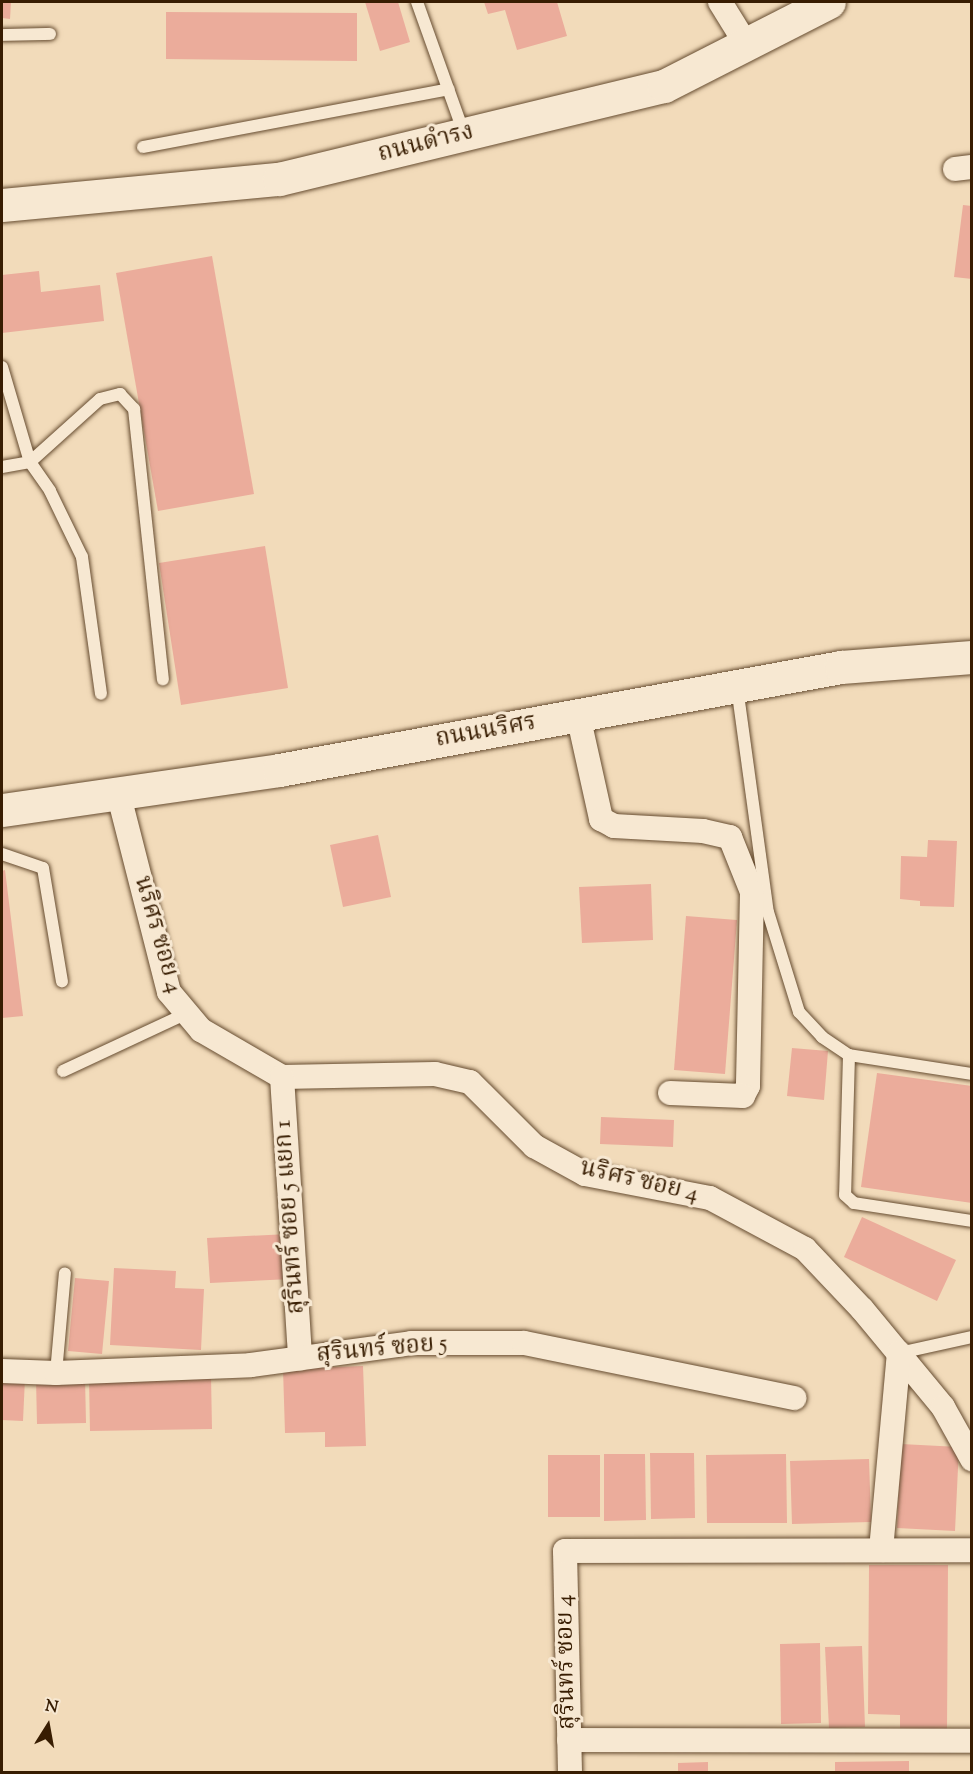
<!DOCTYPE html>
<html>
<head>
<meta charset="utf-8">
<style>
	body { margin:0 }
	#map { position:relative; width:973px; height:1774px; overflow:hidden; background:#f2dbba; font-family:"Sorts Mill Goudy","Noto Serif Thai",serif }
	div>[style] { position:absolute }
	.building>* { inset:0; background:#ebac9b }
	.roads { filter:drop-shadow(0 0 2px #664c30) drop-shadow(0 0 2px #664c30) }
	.lane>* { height:12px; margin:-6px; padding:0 6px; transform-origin:6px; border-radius:6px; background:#f7e8d2 }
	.street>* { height:24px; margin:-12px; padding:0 12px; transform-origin:12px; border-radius:12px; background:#f7e8d2 }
	.secondary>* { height:33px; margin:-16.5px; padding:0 16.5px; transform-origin:16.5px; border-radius:16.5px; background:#f7e8d2 }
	span { translate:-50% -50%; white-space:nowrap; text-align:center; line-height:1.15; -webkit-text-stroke:6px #f7e8d2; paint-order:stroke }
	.street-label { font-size:24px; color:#381d02 }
	.frame { position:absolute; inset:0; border:3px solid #381d02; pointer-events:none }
	.north { position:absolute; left:18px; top:1696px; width:60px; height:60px; -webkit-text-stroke:4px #f7e8d2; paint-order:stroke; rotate:11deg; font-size:16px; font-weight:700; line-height:24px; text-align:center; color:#381d02 }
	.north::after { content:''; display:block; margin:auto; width:21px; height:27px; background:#381d02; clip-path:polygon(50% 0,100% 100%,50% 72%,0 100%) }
</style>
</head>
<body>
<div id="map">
	<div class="building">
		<div style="clip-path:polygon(2px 2px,11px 2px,10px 19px,2px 18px)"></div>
		<div style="clip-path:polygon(365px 2px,398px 2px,410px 42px,380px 51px)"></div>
		<div style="clip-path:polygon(484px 2px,557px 2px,567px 36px,517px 50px,505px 10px,488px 14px)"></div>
		<div style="clip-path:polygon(166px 12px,357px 13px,357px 61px,166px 59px)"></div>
		<div style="clip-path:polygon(963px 205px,972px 206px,972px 279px,954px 277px)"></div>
		<div style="clip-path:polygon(212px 256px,254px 494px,158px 511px,116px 273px)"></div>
		<div style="clip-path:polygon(39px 271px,41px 292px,100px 285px,104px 321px,2px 333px,2px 275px)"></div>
		<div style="clip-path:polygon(265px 546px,288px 688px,181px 705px,159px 563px)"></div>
		<div style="clip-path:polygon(378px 835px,391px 897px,343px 907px,330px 845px)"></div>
		<div style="clip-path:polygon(928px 840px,957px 841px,954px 907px,920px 906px,920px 901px,900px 899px,901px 856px,927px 857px)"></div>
		<div style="clip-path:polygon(5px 870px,23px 1016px,2px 1018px,2px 871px)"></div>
		<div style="clip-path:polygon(651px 884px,653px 940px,582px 943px,579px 887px)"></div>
		<div style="clip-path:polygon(686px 916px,737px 920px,725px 1074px,674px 1070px)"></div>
		<div style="clip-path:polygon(792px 1048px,828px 1051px,824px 1100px,787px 1096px)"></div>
		<div style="clip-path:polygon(877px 1073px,972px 1086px,972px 1203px,861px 1187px)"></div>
		<div style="clip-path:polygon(601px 1117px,674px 1120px,673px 1147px,600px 1144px)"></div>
		<div style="clip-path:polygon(862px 1217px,956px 1260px,937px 1301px,844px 1257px)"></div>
		<div style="clip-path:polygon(288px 1234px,291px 1279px,210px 1283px,207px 1238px)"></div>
		<div style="clip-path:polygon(114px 1268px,176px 1271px,175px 1288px,204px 1289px,201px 1350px,110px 1345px)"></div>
		<div style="clip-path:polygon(75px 1278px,109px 1281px,102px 1354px,68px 1351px)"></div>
		<div style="clip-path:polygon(363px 1366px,366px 1446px,325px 1447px,325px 1432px,285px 1433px,283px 1369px)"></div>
		<div style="clip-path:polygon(211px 1376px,212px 1429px,90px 1431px,89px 1378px)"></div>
		<div style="clip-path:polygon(2px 1377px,25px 1378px,23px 1421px,2px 1420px)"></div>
		<div style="clip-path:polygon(85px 1378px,86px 1423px,37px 1424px,36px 1379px)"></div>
		<div style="clip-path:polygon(901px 1444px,959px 1447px,955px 1531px,897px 1528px)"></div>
		<div style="clip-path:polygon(650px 1453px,694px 1453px,695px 1518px,651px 1519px)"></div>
		<div style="clip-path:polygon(604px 1454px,645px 1454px,646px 1520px,604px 1521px)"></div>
		<div style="clip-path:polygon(786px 1454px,787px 1523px,707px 1523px,706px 1455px)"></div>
		<div style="clip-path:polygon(548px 1455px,600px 1455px,600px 1517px,548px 1517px)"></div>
		<div style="clip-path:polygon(869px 1459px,871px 1522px,792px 1524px,790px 1461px)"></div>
		<div style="clip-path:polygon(869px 1565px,948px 1565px,947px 1731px,900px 1731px,900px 1715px,868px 1714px)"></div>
		<div style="clip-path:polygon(820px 1643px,821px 1723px,781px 1724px,780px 1644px)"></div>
		<div style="clip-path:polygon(862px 1646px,865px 1727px,829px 1728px,825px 1647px)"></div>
		<div style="clip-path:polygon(909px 1761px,909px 1772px,835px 1772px,835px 1762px)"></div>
		<div style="clip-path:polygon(708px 1762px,708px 1772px,678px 1772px,678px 1763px)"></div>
	</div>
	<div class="roads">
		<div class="lane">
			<div style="left:417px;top:2px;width:139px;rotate:70.3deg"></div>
			<div style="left:2px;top:35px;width:48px;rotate:-1.2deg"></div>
			<div style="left:143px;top:147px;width:311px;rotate:-10.7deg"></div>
			<div style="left:2px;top:367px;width:99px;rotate:73.6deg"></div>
			<div style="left:30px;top:462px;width:35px;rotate:55deg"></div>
			<div style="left:50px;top:491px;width:73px;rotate:64.1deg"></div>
			<div style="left:82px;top:557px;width:138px;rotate:82.1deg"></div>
			<div style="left:2px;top:467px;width:28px;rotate:-10deg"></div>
			<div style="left:30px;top:462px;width:94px;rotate:-42deg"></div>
			<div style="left:100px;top:399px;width:21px;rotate:-14deg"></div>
			<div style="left:120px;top:394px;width:21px;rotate:47deg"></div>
			<div style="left:134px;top:409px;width:272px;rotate:83.9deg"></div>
			<div style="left:737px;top:687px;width:227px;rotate:82.2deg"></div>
			<div style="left:768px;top:912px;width:105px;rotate:72.8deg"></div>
			<div style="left:799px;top:1012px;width:34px;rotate:47deg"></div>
			<div style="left:822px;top:1037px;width:32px;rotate:34deg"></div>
			<div style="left:849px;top:1055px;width:124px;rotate:8.8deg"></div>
			<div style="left:2px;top:854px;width:43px;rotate:18.9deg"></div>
			<div style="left:43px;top:868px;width:115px;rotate:80.5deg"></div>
			<div style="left:849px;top:1055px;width:140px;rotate:91.6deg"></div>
			<div style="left:845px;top:1195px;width:12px;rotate:42deg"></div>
			<div style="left:854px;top:1203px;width:119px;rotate:8.7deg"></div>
			<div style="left:63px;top:1071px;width:135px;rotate:-25deg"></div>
			<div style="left:899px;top:1353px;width:75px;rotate:-12.4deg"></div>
			<div style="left:56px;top:1373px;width:100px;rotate:-84.9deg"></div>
		</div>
		<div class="street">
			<div style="left:720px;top:2px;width:49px;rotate:58.2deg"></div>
			<div style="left:955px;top:169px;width:17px;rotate:-7deg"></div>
			<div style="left:578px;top:715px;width:107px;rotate:77.5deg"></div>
			<div style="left:601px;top:819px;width:15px;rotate:28deg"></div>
			<div style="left:614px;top:826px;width:89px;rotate:3.2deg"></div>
			<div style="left:703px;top:831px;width:28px;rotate:13deg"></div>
			<div style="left:730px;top:837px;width:59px;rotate:68.2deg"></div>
			<div style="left:752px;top:892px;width:194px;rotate:91.2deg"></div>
			<div style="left:748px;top:1086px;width:11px;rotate:117deg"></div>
			<div style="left:743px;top:1096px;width:73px;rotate:-177.6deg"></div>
			<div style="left:119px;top:796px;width:202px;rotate:75.7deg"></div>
			<div style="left:169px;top:992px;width:50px;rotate:49.9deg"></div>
			<div style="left:201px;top:1030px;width:94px;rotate:30.1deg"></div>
			<div style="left:282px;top:1077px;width:153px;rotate:-1.1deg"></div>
			<div style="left:435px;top:1074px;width:36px;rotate:13deg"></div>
			<div style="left:470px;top:1082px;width:91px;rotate:45deg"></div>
			<div style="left:534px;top:1146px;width:58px;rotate:28.8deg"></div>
			<div style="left:585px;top:1174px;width:127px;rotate:10.9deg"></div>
			<div style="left:710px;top:1198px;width:108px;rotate:28.2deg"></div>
			<div style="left:805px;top:1249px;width:83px;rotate:46.5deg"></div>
			<div style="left:862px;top:1309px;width:127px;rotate:50.4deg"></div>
			<div style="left:943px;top:1407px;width:60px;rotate:60.9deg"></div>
			<div style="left:282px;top:1077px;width:282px;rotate:86.3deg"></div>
			<div style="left:2px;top:1371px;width:54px;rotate:2.1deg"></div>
			<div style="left:56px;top:1373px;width:195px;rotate:-2.3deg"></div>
			<div style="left:251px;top:1365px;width:162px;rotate:-7.8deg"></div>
			<div style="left:411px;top:1343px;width:113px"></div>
			<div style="left:524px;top:1343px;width:276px;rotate:11.5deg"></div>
			<div style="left:881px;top:1550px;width:198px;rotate:-84.8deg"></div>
			<div style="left:569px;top:1740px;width:403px;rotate:0.1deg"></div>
			<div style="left:570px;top:1772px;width:221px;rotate:-91.3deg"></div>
			<div style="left:565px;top:1551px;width:407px;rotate:-0.1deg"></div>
		</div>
		<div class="secondary">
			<div style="left:2px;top:205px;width:278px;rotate:-5.4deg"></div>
			<div style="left:279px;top:179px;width:396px;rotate:-13.6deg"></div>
			<div style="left:664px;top:86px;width:185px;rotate:-27deg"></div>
			<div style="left:2px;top:810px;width:280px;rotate:-8.2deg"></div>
			<div style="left:279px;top:770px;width:571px;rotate:-10.39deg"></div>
			<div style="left:841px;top:667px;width:131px;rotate:-4.4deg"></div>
		</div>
	</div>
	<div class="street-label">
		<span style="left:426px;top:144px;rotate:-14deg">ถนนดำรง</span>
		<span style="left:486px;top:732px;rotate:-10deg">ถนนนริศร</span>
		<span style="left:157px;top:935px;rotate:74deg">นริศร ซอย 4</span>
		<span style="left:639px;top:1182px;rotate:13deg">นริศร ซอย 4</span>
		<span style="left:291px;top:1217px;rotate:-94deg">สุรินทร์ ซอย 5 แยก 1</span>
		<span style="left:382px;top:1350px;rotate:-5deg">สุรินทร์ ซอย 5</span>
		<span style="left:567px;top:1662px;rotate:-91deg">สุรินทร์ ซอย 4</span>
	</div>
	<div class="frame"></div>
	<div class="north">N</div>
</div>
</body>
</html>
